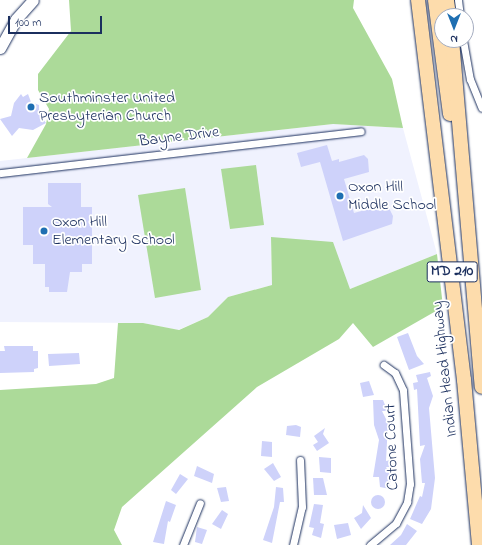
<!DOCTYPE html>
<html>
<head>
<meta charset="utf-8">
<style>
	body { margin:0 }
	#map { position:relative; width:482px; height:545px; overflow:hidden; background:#fff; font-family:"Indie Flower",sans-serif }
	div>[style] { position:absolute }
	.built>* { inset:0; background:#f0f2fe }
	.green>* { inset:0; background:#acda99 }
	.building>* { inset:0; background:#ced2fa }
	.round { border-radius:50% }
	.roads { filter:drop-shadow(0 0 1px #1b2f5e) drop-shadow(0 0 1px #1b2f5e) }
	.street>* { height:7px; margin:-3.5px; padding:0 3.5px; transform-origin:3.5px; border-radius:3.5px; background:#fff }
	.secondary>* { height:11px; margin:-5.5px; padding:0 5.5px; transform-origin:5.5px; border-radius:5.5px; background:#fff }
	.highway>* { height:14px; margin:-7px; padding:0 7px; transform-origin:7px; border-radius:7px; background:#fddcac }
	.dots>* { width:11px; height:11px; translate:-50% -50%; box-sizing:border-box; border:2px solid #fff; border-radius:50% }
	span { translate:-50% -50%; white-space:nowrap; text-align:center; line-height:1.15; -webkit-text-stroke:3.5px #fff; paint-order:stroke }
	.shield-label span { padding:1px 3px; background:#fff; border:1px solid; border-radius:3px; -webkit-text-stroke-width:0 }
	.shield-label { font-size:15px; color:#1b2f5e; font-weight:700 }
	.poi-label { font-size:16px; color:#1b2f5e }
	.left { translate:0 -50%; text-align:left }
	.street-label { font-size:16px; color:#1b2f5e }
	.north { position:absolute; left:434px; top:8px; width:40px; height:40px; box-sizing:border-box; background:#fff; border:1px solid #a4acbf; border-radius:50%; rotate:180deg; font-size:11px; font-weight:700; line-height:16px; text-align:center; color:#1b2f5e }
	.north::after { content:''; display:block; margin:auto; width:14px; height:18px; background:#1f6fb2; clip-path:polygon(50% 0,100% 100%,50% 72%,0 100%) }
	.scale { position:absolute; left:8px; top:16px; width:94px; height:18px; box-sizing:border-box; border:2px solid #1b2f5e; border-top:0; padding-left:5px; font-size:12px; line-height:14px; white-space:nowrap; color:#1b2f5e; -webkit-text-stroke:3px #fff; paint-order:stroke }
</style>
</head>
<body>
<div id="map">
	<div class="built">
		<div style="clip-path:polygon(333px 124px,403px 128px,437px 254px,350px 289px,271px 237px,272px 285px,228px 297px,208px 317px,178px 330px,143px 323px,0 322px,0 161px)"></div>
	</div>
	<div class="green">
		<div style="clip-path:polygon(69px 0,354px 0,353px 8px,392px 79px,403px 128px,333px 124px,27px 158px,46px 124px,49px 109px,38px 90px,38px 74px,71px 31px)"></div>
		<div style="clip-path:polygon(256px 165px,264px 225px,230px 229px,221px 169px)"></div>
		<div style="clip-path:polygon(185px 188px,201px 290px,155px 298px,138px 195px)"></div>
		<div style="clip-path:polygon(271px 237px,333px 242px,350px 289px,437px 254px,443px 307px,373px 347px,353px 323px,339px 339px,257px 387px,122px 507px,114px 530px,122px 545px,0 545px,0 390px,96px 384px,114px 378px,118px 323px,143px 323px,179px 330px,208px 317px,228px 297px,272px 285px)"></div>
	</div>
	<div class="building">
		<div style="clip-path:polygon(21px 94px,23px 97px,28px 94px,31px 102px,39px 105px,39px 114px,46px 123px,33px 130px,19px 128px,12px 136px,0 119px,11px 116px,14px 103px)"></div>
		<div style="clip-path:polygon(327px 145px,332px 161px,339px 159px,339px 162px,364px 155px,368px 159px,369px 172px,344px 179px,354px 213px,387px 204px,393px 216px,392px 224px,343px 241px,320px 162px,301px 167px,297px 153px)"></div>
		<div style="clip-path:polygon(48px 183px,81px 183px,81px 207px,92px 207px,92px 264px,82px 264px,82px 272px,70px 272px,67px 292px,49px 292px,49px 287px,45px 287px,45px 264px,33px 264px,33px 245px,23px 245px,23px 207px,52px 207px,48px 204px)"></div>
		<div style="clip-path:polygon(408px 333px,417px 356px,424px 364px,409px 370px,397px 337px)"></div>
		<div style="clip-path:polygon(4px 346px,33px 346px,33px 351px,38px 351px,38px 368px,34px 369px,34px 372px,0 373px,0 351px,5px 351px)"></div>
		<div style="clip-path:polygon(79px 353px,80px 364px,49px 366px,48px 354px)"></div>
		<div style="clip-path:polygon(430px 372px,431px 376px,427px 378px,433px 396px,429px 408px,435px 478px,431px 509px,422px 524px,410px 519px,420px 496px,422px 497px,425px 483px,422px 483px,420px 459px,425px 445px,420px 446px,417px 389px,414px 390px,413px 383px,418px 382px,416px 375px)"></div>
		<div style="clip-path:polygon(369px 381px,374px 395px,363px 397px,360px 383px)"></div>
		<div style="clip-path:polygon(373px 400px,383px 400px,385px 405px,386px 411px,382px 411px,388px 423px,386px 461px,391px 460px,391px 467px,386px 467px,391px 475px,390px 489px,380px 487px,379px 477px,373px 477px,379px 440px,374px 425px)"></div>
		<div style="clip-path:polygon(296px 425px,301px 427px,300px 437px,286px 435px,287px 426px)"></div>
		<div style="clip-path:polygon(325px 428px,323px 434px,329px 443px,317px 451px,313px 445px,318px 442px,314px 436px)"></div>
		<div style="clip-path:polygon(262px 441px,272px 442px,272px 457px,261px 456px)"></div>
		<div style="clip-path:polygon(319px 457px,331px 458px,331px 473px,320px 472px)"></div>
		<div style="clip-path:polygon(273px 463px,281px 477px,274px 481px,264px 469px)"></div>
		<div style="clip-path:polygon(197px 466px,214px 474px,212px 483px,194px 476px)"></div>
		<div style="clip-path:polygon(180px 474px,188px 479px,176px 494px,171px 490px)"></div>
		<div style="clip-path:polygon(313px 478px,323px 478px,327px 495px,314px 495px)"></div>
		<div style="clip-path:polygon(226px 487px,229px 501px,221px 502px,217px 488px)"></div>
		<div style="clip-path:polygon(276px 487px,283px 488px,284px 502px,280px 502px,272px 543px,263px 540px,274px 507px)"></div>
		<div class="round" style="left:371px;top:495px;width:14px;height:14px"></div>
		<div style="clip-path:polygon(166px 501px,176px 505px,170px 522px,168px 521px,164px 544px,153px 542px)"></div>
		<div style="clip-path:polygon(314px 504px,323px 505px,320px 523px,324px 524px,321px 538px,312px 535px,314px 528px,309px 527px)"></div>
		<div style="clip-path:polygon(363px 505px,371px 518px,361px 529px,354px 518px,362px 513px)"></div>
		<div style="clip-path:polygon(222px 510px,228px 514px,221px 529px,212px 524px)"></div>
		<div style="clip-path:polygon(348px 523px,351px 535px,337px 539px,334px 525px)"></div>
		<div style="clip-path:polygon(407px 524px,417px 531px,406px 545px,390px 545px,401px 535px)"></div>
		<div style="clip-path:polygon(197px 527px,207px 530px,202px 544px,195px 542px)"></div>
	</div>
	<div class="roads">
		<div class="street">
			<div style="left:458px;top:0;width:16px;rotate:83deg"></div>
			<div style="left:463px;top:40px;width:40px;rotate:80deg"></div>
			<div style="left:470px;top:79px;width:31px;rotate:68deg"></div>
			<div style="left:0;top:173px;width:363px;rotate:-6.6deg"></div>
			<div style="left:183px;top:545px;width:45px;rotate:-68deg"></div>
			<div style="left:293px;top:545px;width:39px;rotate:-77deg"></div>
			<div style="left:302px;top:507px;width:47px;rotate:-92.4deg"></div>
			<div style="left:370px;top:545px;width:34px;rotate:-40deg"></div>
			<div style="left:396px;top:523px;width:24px;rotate:-62deg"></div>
			<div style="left:407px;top:502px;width:18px;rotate:-81deg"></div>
			<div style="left:410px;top:484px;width:94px;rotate:-94.3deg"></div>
			<div style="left:403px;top:390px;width:19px;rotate:-115deg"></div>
			<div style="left:395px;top:373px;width:14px;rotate:-144deg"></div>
		</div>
		<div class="secondary">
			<div style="left:0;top:48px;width:33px;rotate:-61deg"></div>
			<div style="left:16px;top:19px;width:25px;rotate:-48deg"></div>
		</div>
		<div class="highway">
			<div style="left:418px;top:0;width:383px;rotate:83.1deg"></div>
			<div style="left:464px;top:380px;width:166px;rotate:84.8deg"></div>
			<div style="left:435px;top:0;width:115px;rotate:82.5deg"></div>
			<div style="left:447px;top:0;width:16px;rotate:83deg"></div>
			<div style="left:452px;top:40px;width:348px;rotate:85.1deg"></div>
		</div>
	</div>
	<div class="dots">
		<div style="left:31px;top:107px;background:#1f6fb2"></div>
		<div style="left:340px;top:196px;background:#1f6fb2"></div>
		<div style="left:44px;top:231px;background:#1f6fb2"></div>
	</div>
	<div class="shield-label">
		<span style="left:452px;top:272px">MD 210</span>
	</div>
	<div class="poi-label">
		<span class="left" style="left:39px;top:107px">Southminster United<br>Presbyterian Church</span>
		<span class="left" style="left:348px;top:196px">Oxon Hill<br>Middle School</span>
		<span class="left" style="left:52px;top:231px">Oxon Hill<br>Elementary School</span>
	</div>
	<div class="street-label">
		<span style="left:179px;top:137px;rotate:-7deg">Bayne Drive</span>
		<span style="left:445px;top:369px;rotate:-96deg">Indian Head Highway</span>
		<span style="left:392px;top:447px;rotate:-92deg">Catone Court</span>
	</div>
	<div class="north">N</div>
	<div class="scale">100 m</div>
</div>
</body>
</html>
